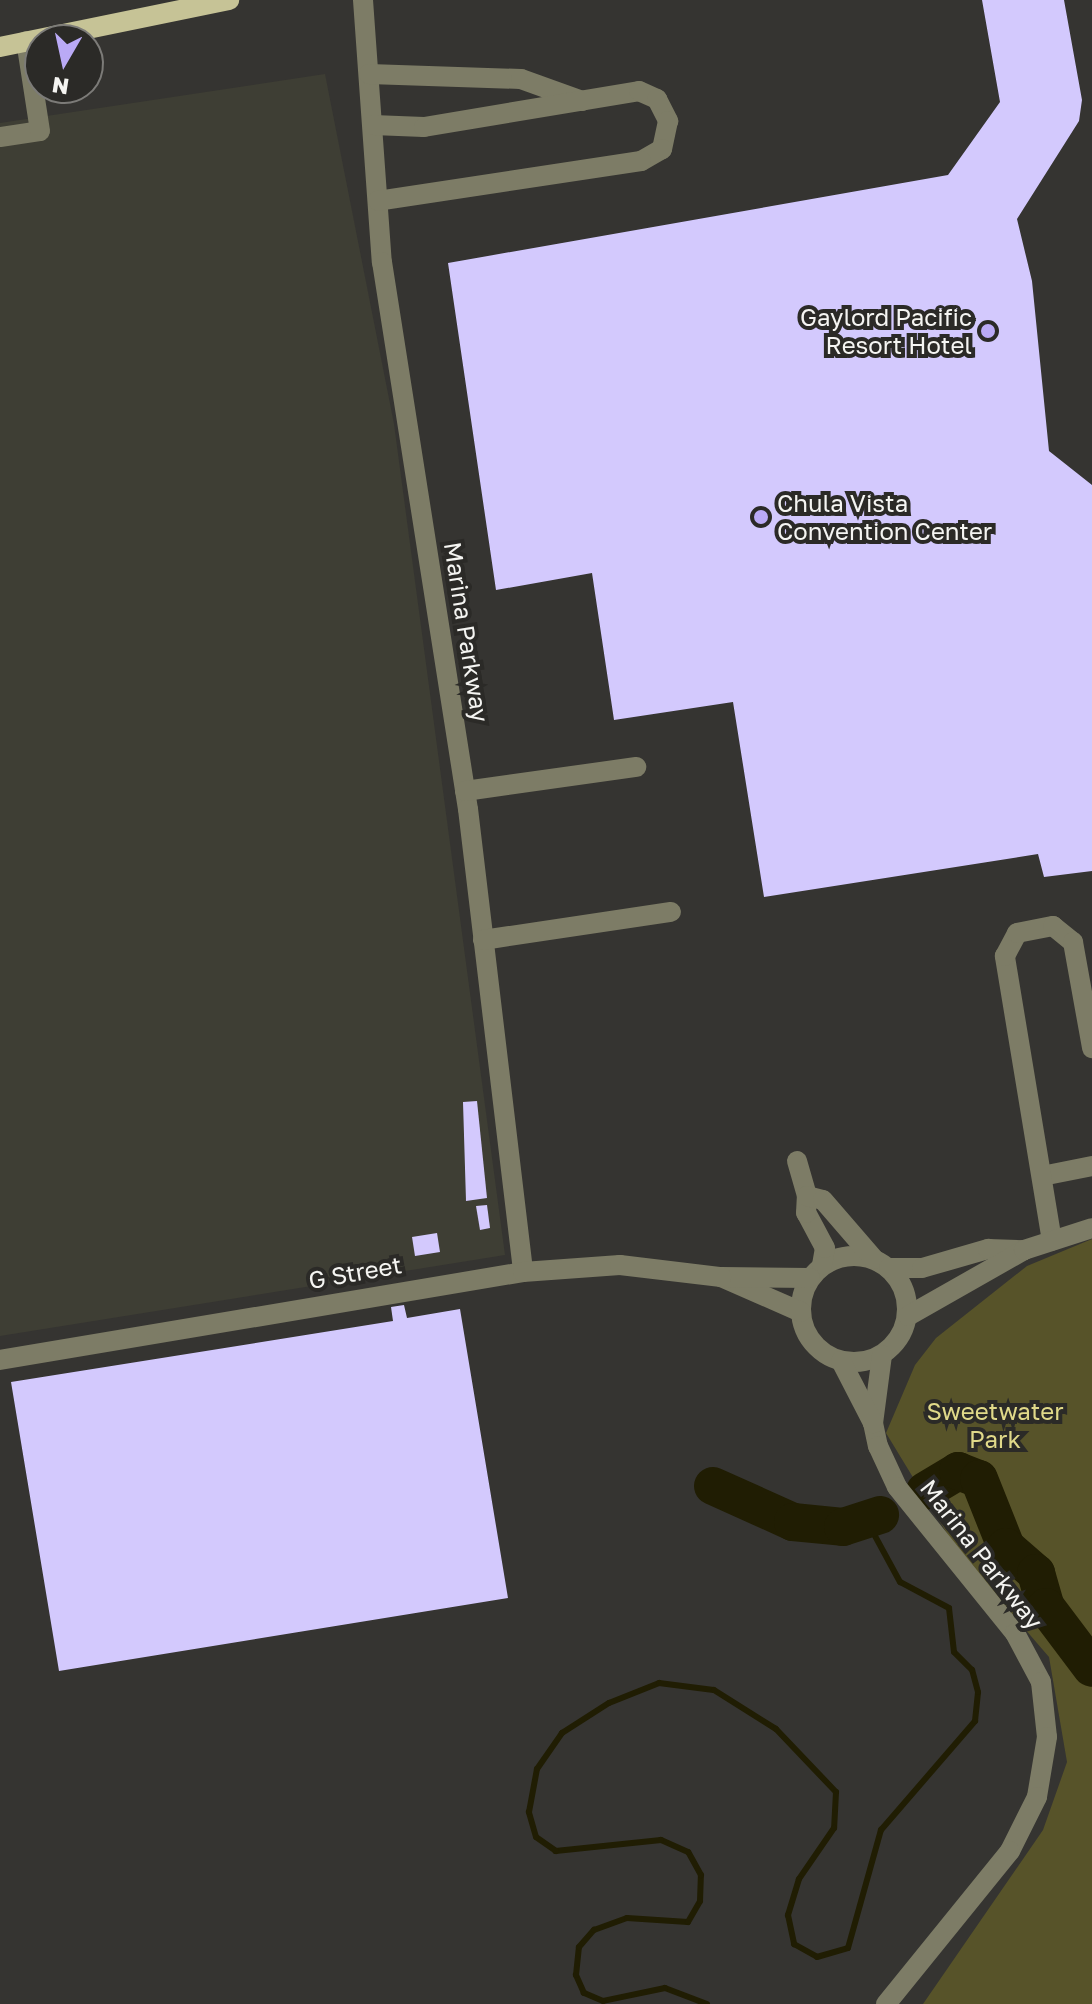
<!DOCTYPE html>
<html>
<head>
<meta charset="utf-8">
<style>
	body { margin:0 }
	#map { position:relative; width:1092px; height:2004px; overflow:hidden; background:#353431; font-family:"Golos Text",sans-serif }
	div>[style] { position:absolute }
	.built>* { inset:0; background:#3e3e34 }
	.green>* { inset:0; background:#575329 }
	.stream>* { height:6px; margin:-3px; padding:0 3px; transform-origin:3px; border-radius:3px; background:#201d03 }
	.river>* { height:38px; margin:-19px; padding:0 19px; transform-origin:19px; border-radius:19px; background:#201d03 }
	.building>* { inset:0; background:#d3c9fd }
	.minor>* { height:20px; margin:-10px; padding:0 10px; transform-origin:10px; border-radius:10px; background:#7d7c66 }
	.minor>.ring { margin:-10px; padding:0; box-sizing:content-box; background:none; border:20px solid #7d7c66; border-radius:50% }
	.major>* { height:20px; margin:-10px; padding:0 10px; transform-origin:10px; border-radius:10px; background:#c6c396 }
	.dots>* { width:22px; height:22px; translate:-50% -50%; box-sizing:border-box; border:4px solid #2b2a27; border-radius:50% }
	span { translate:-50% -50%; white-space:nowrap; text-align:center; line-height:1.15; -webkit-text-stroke:8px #2b2a27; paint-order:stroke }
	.poi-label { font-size:24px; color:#f5f5f2 }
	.right { translate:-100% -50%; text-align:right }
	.left { translate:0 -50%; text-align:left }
	.street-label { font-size:24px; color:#f5f5f2 }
	.park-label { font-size:24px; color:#e0d989 }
	.north { position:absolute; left:24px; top:24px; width:80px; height:80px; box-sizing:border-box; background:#2b2a27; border:2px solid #7c7b78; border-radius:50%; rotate:189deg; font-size:22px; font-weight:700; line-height:32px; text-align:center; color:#f5f5f2 }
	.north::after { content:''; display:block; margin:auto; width:28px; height:36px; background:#baaaf6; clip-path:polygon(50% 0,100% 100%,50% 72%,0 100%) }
</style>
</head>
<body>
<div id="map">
	<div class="built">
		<div style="clip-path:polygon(325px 74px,394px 424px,505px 1255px,0 1336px,0 123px)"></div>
	</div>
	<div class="green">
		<div style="clip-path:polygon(1092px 1239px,1092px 2004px,923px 2004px,1043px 1830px,1067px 1762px,1049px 1657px,959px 1553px,886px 1433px,915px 1365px,936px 1338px,1027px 1266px)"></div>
	</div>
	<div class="stream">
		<div style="left:707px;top:2004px;width:45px;rotate:-159.1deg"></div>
		<div style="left:665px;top:1988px;width:63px;rotate:168.2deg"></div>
		<div style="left:603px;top:2001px;width:21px;rotate:-157deg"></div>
		<div style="left:584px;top:1993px;width:20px;rotate:-114deg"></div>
		<div style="left:576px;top:1975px;width:28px;rotate:-84deg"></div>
		<div style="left:579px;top:1947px;width:23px;rotate:-49deg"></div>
		<div style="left:594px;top:1930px;width:35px;rotate:-20deg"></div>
		<div style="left:627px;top:1918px;width:61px;rotate:3.8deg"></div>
		<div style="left:688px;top:1922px;width:24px;rotate:-60deg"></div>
		<div style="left:700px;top:1901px;width:26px;rotate:-88deg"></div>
		<div style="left:701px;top:1875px;width:26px;rotate:-119deg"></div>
		<div style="left:688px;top:1852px;width:30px;rotate:-156deg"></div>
		<div style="left:661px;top:1840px;width:106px;rotate:174deg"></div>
		<div style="left:556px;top:1851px;width:24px;rotate:-145deg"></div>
		<div style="left:536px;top:1837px;width:26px;rotate:-106deg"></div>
		<div style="left:529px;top:1812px;width:44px;rotate:-79.5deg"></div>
		<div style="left:537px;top:1769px;width:44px;rotate:-55.2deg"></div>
		<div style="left:562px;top:1733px;width:56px;rotate:-32.6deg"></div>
		<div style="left:609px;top:1703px;width:54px;rotate:-21.8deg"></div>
		<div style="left:659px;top:1683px;width:55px;rotate:7.3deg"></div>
		<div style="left:714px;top:1690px;width:73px;rotate:32.2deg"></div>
		<div style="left:776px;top:1729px;width:87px;rotate:46.4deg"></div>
		<div style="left:836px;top:1792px;width:36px;rotate:93deg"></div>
		<div style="left:834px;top:1828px;width:62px;rotate:124.5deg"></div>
		<div style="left:799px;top:1879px;width:38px;rotate:107deg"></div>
		<div style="left:788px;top:1915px;width:30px;rotate:78deg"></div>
		<div style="left:794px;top:1944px;width:26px;rotate:29deg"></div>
		<div style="left:817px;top:1957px;width:32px;rotate:-16deg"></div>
		<div style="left:848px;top:1948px;width:123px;rotate:-74.4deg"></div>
		<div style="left:881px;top:1830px;width:144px;rotate:-49.2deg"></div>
		<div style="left:975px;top:1721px;width:29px;rotate:-84deg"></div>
		<div style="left:978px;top:1692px;width:23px;rotate:-105deg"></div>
		<div style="left:972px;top:1670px;width:25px;rotate:-135deg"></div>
		<div style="left:954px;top:1652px;width:44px;rotate:-96.5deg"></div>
		<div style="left:949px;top:1608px;width:55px;rotate:-152deg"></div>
		<div style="left:900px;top:1582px;width:67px;rotate:-118.5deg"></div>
	</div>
	<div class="river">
		<div style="left:713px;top:1486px;width:88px;rotate:24.2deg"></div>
		<div style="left:793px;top:1522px;width:50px;rotate:5.7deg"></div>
		<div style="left:843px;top:1527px;width:39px;rotate:-18deg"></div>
		<div style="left:925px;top:1491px;width:39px;rotate:-31deg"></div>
		<div style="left:958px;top:1471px;width:22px;rotate:21deg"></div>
		<div style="left:979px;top:1479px;width:73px;rotate:68.3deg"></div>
		<div style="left:1006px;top:1547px;width:40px;rotate:41deg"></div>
		<div style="left:1036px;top:1573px;width:35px;rotate:74deg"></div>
		<div style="left:1046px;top:1607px;width:76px;rotate:53deg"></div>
	</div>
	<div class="building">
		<div style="clip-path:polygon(982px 0,1064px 0,1082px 100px,1079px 121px,1017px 219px,1032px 281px,1049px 451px,1092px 485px,1092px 871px,1044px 877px,1038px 854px,764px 897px,733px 702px,614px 720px,592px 573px,496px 590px,448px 263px,948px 175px,1000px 102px)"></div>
		<div style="clip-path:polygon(477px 1101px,487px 1198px,466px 1201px,463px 1102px)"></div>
		<div style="clip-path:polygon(487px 1205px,490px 1228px,480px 1230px,476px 1206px)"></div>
		<div style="clip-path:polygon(437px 1233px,440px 1252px,415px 1256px,412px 1237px)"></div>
		<div style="clip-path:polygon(404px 1305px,407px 1318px,460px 1309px,508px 1598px,59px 1671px,11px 1382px,393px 1321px,391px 1307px)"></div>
	</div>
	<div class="minor">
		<div style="left:363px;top:0;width:263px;rotate:85.9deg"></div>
		<div style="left:382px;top:262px;width:554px;rotate:81.07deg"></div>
		<div style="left:468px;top:809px;width:466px;rotate:83.2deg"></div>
		<div style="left:369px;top:74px;width:152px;rotate:1.9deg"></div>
		<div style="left:521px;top:79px;width:65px;rotate:19.8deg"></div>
		<div style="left:373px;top:125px;width:51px;rotate:2.2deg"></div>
		<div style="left:424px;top:127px;width:218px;rotate:-9.5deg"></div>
		<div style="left:639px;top:91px;width:20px;rotate:24deg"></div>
		<div style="left:657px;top:99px;width:25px;rotate:63deg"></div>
		<div style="left:668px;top:121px;width:29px;rotate:102deg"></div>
		<div style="left:662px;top:149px;width:24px;rotate:150deg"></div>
		<div style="left:641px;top:161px;width:266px;rotate:171.4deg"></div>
		<div style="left:0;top:137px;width:40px;rotate:-8.5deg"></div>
		<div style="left:40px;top:131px;width:91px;rotate:-98.8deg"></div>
		<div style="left:465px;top:791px;width:173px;rotate:-8deg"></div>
		<div style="left:483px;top:940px;width:190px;rotate:-8.5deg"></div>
		<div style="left:797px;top:1161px;width:36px;rotate:74deg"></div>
		<div style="left:1042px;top:1176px;width:51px;rotate:-11.3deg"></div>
		<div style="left:1052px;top:1241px;width:289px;rotate:-99.4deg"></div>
		<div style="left:1005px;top:956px;width:26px;rotate:-62deg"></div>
		<div style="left:1017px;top:933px;width:37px;rotate:-11deg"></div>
		<div style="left:1053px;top:926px;width:26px;rotate:39deg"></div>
		<div style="left:1073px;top:942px;width:108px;rotate:79.8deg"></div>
		<div class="ring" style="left:801px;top:1256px;width:86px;height:86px"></div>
		<div style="left:822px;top:1265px;width:17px;rotate:-80deg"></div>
		<div style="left:825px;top:1248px;width:40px;rotate:-118deg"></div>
		<div style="left:806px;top:1213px;width:17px;rotate:-87deg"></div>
		<div style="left:807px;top:1196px;width:16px;rotate:14deg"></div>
		<div style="left:823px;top:1200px;width:78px;rotate:49.2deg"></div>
		<div style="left:889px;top:1268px;width:33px"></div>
		<div style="left:922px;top:1268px;width:69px;rotate:-16.1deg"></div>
		<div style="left:988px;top:1249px;width:36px;rotate:2deg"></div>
		<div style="left:801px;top:1312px;width:87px;rotate:-156.4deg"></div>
		<div style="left:721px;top:1277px;width:89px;rotate:0.6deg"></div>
		<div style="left:908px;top:1316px;width:133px;rotate:-29.6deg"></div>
		<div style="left:1024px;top:1250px;width:71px;rotate:-17.9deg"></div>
		<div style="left:882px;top:1355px;width:69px;rotate:97.5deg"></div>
		<div style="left:873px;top:1423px;width:24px;rotate:78deg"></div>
		<div style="left:878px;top:1446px;width:45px;rotate:65.1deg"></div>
		<div style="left:897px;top:1487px;width:188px;rotate:51.1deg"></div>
		<div style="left:1015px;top:1633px;width:55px;rotate:62deg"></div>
		<div style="left:1041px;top:1682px;width:55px;rotate:83.8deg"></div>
		<div style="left:1047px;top:1737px;width:61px;rotate:99.5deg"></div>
		<div style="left:1037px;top:1797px;width:60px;rotate:116.6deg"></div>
		<div style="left:1010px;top:1851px;width:197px;rotate:129deg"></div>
		<div style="left:0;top:1360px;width:530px;rotate:-9.55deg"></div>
		<div style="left:523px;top:1272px;width:97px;rotate:-4.1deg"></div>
		<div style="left:620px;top:1265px;width:102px;rotate:6.8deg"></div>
		<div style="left:841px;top:1361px;width:70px;rotate:62.7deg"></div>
	</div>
	<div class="major">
		<div style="left:0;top:47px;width:234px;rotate:-11.6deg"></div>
	</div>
	<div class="dots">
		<div style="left:988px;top:331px;background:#baaaf6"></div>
		<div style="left:761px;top:517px;background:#baaaf6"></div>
	</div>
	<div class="poi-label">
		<span class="right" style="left:972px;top:331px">Gaylord Pacific<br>Resort Hotel</span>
		<span class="left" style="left:777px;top:517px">Chula Vista<br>Convention Center</span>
	</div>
	<div class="street-label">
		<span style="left:467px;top:632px;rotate:81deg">Marina Parkway</span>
		<span style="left:355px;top:1272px;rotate:-10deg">G Street</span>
		<span style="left:982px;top:1554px;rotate:52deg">Marina Parkway</span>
	</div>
	<div class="park-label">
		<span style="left:995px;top:1425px">Sweetwater<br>Park</span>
	</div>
	<div class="north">N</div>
</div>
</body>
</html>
